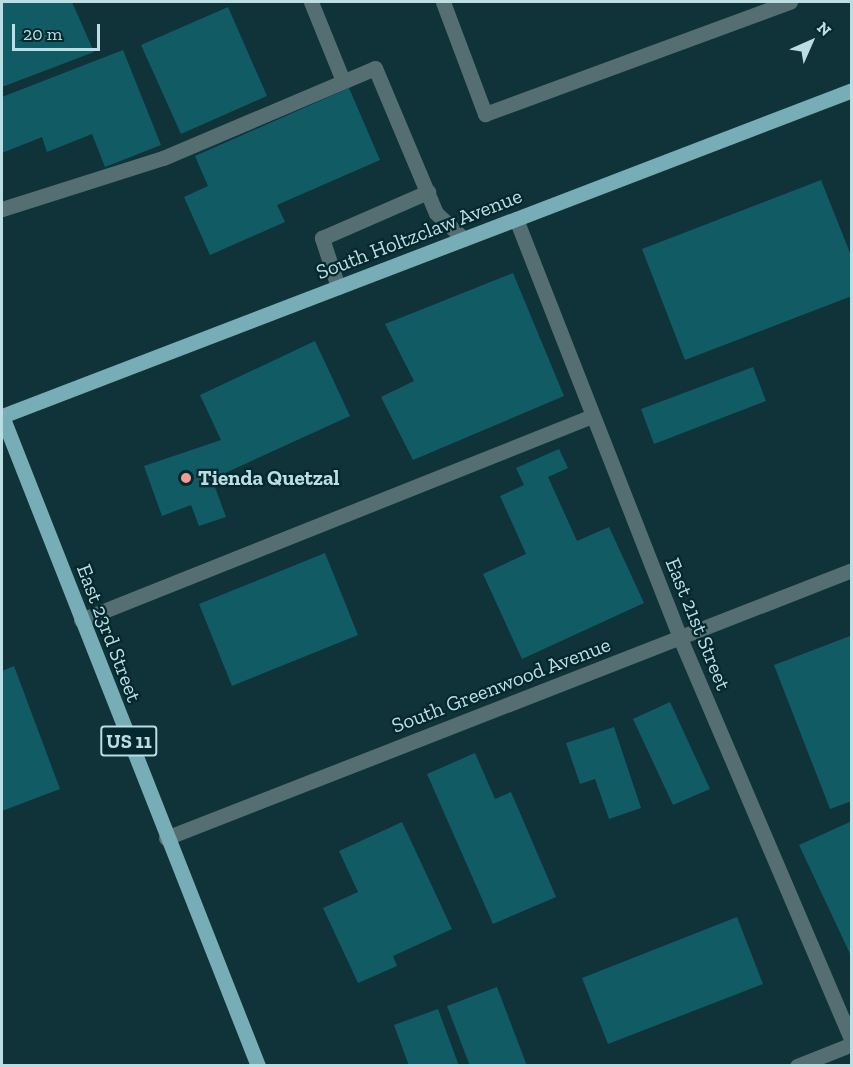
<!DOCTYPE html>
<html>
<head>
<meta charset="utf-8">
<style>
	body { margin:0 }
	#map { position:relative; width:853px; height:1067px; overflow:hidden; background:#0f3338; font-family:"Zilla Slab",serif }
	div>[style] { position:absolute }
	.building>* { inset:0; background:#115b65 }
	.minor>* { height:15px; margin:-7.5px; padding:0 7.5px; transform-origin:7.5px; border-radius:7.5px; background:#546e72 }
	.major>* { height:15px; margin:-7.5px; padding:0 7.5px; transform-origin:7.5px; border-radius:7.5px; background:#76adb6 }
	.dots>* { width:16px; height:16px; translate:-50% -50%; box-sizing:border-box; border:3px solid #03292e; border-radius:50% }
	span { translate:-50% -50%; white-space:nowrap; text-align:center; line-height:1.15; -webkit-text-stroke:4.5px #03292e; paint-order:stroke }
	.shield-label span { padding:2px 4px; background:#03292e; border:2px solid; border-radius:4px; -webkit-text-stroke-width:0 }
	.shield-label { font-size:20px; color:#bcdde2; font-weight:700 }
	.street-label { font-size:21px; color:#bcdde2 }
	.poi-label { font-size:21px; color:#bcdde2; font-weight:700 }
	.left { translate:0 -50%; text-align:left }
	.frame { position:absolute; inset:0; border:3px solid #bcdde2; pointer-events:none }
	.north { position:absolute; left:781px; top:12px; width:60px; height:60px; -webkit-text-stroke:4px #03292e; paint-order:stroke; rotate:45deg; font-size:16px; font-weight:700; line-height:24px; text-align:center; color:#bcdde2 }
	.north::after { content:''; display:block; margin:auto; width:21px; height:27px; background:#bcdde2; clip-path:polygon(50% 0,100% 100%,50% 72%,0 100%) }
	.scale { position:absolute; left:12px; top:24px; width:88px; height:27px; box-sizing:border-box; border:3px solid #bcdde2; border-top:0; padding-left:8px; font-size:18px; line-height:21px; white-space:nowrap; color:#bcdde2; -webkit-text-stroke:4px #03292e; paint-order:stroke }
</style>
</head>
<body>
<div id="map">
	<div class="building">
		<div style="clip-path:polygon(2px 2px,72px 2px,94px 52px,2px 87px)"></div>
		<div style="clip-path:polygon(228px 7px,267px 96px,181px 134px,141px 45px)"></div>
		<div style="clip-path:polygon(123px 50px,161px 145px,105px 167px,92px 134px,47px 152px,42px 137px,2px 153px,2px 97px)"></div>
		<div style="clip-path:polygon(349px 88px,380px 160px,277px 205px,285px 222px,210px 255px,184px 197px,208px 186px,195px 156px)"></div>
		<div style="clip-path:polygon(821px 180px,852px 258px,852px 296px,685px 360px,642px 249px)"></div>
		<div style="clip-path:polygon(513px 273px,564px 396px,413px 460px,381px 397px,414px 381px,385px 324px)"></div>
		<div style="clip-path:polygon(315px 341px,350px 416px,212px 479px,226px 517px,199px 526px,191px 505px,162px 516px,144px 466px,221px 440px,200px 395px)"></div>
		<div style="clip-path:polygon(753px 367px,766px 401px,654px 444px,641px 409px)"></div>
		<div style="clip-path:polygon(559px 449px,568px 468px,548px 477px,577px 541px,609px 527px,644px 603px,522px 659px,483px 574px,526px 554px,500px 496px,524px 485px,516px 468px)"></div>
		<div style="clip-path:polygon(325px 553px,358px 635px,232px 686px,199px 604px)"></div>
		<div style="clip-path:polygon(850px 636px,852px 801px,830px 809px,774px 665px)"></div>
		<div style="clip-path:polygon(14px 666px,60px 789px,2px 811px,2px 671px)"></div>
		<div style="clip-path:polygon(670px 702px,710px 789px,673px 805px,633px 719px)"></div>
		<div style="clip-path:polygon(614px 727px,641px 808px,609px 819px,595px 779px,580px 784px,566px 743px)"></div>
		<div style="clip-path:polygon(475px 753px,495px 799px,511px 792px,556px 897px,493px 924px,427px 774px)"></div>
		<div style="clip-path:polygon(852px 821px,852px 958px,799px 845px)"></div>
		<div style="clip-path:polygon(402px 822px,452px 929px,393px 956px,397px 966px,358px 983px,323px 908px,358px 892px,339px 851px)"></div>
		<div style="clip-path:polygon(737px 917px,763px 984px,608px 1044px,582px 978px)"></div>
		<div style="clip-path:polygon(497px 987px,527px 1066px,470px 1066px,447px 1006px)"></div>
		<div style="clip-path:polygon(438px 1009px,459px 1066px,409px 1066px,394px 1025px)"></div>
	</div>
	<div class="minor">
		<div style="left:311px;top:2px;width:85px;rotate:67.9deg"></div>
		<div style="left:443px;top:2px;width:120px;rotate:69.4deg"></div>
		<div style="left:485px;top:114px;width:325px;rotate:-20.2deg"></div>
		<div style="left:2px;top:209px;width:169px;rotate:-17.6deg"></div>
		<div style="left:163px;top:158px;width:230px;rotate:-23deg"></div>
		<div style="left:375px;top:68px;width:157px;rotate:67.2deg"></div>
		<div style="left:436px;top:213px;width:38px;rotate:43deg"></div>
		<div style="left:516px;top:219px;width:450px;rotate:68.6deg"></div>
		<div style="left:680px;top:638px;width:438px;rotate:66.9deg"></div>
		<div style="left:338px;top:287px;width:52px;rotate:-108.1deg"></div>
		<div style="left:322px;top:238px;width:116px;rotate:-23.5deg"></div>
		<div style="left:81px;top:620px;width:550px;rotate:-21.76deg"></div>
		<div style="left:166px;top:838px;width:736px;rotate:-21.34deg"></div>
		<div style="left:797px;top:1066px;width:59px;rotate:-21.8deg"></div>
	</div>
	<div class="major">
		<div style="left:2px;top:416px;width:910px;rotate:-20.98deg"></div>
		<div style="left:2px;top:416px;width:699px;rotate:68.5deg"></div>
	</div>
	<div class="dots">
		<div style="left:186px;top:478px;background:#f59c90"></div>
	</div>
	<div class="shield-label">
		<span style="left:129px;top:741px">US 11</span>
	</div>
	<div class="street-label">
		<span style="left:419px;top:234px;rotate:-21deg">South Holtzclaw Avenue</span>
		<span style="left:698px;top:624px;rotate:68deg">East 21st Street</span>
		<span style="left:109px;top:633px;rotate:69deg">East 23rd Street</span>
		<span style="left:501px;top:685px;rotate:-21deg">South Greenwood Avenue</span>
	</div>
	<div class="poi-label">
		<span class="left" style="left:198px;top:478px">Tienda Quetzal</span>
	</div>
	<div class="frame"></div>
	<div class="north">N</div>
	<div class="scale">20 m</div>
</div>
</body>
</html>
